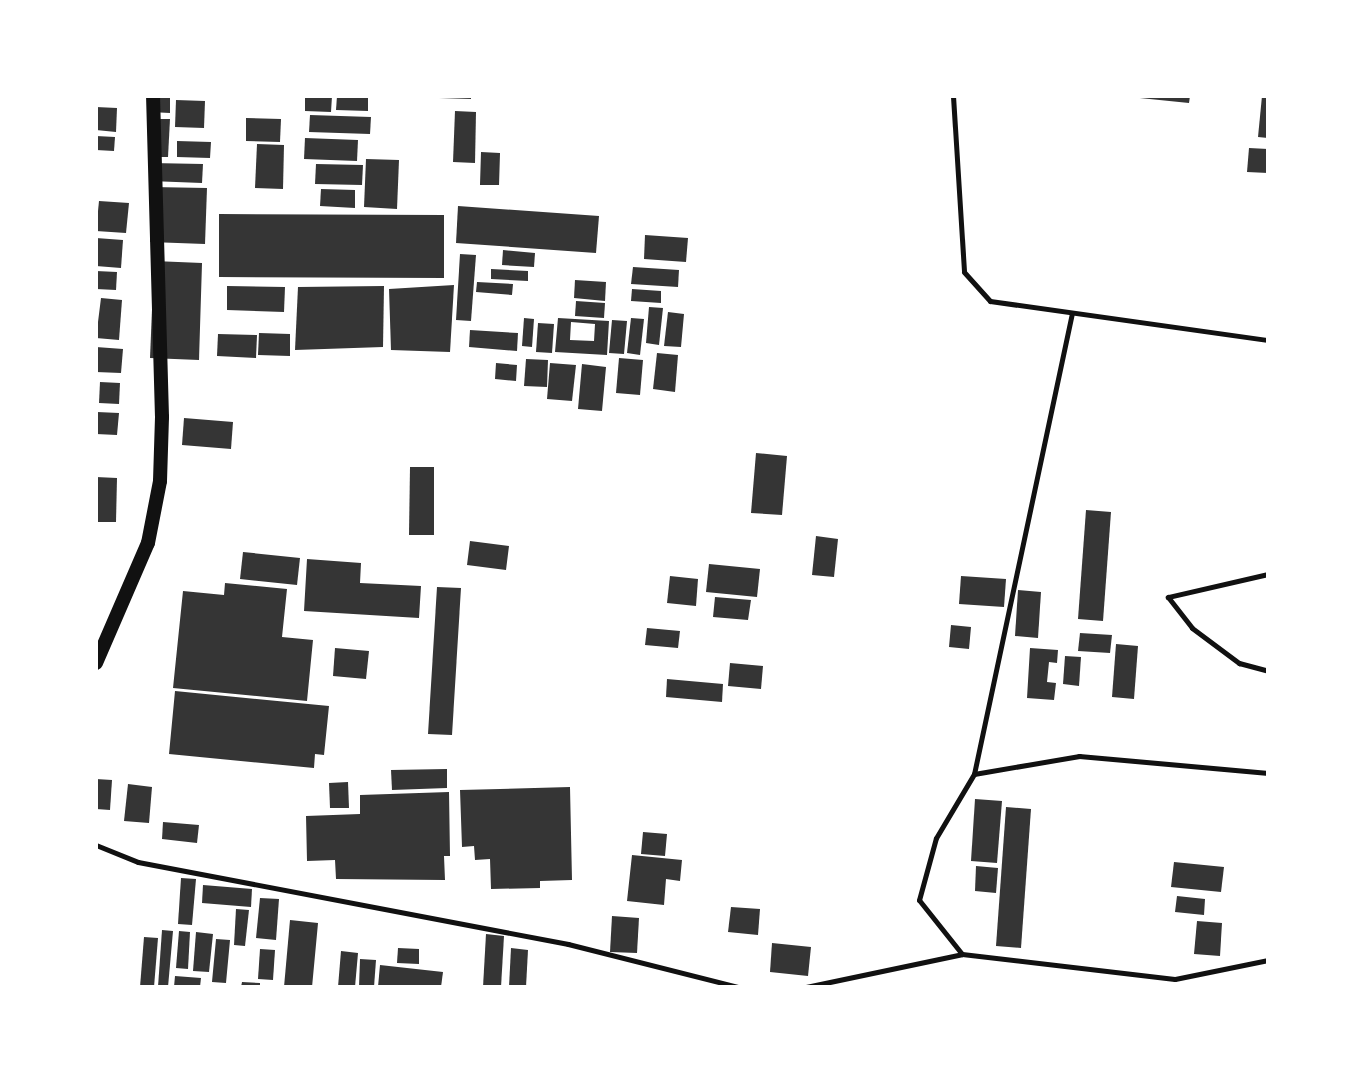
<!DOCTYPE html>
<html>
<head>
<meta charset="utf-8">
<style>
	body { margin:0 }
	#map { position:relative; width:1364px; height:1083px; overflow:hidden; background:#fff; font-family:"Asap Condensed",sans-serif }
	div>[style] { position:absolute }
	.building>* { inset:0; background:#353535 }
	.minor>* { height:5px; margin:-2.5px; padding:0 2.5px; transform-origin:2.5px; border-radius:2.5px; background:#111 }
	.trunk>* { height:14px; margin:-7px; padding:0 7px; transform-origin:7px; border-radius:7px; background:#111 }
	span { translate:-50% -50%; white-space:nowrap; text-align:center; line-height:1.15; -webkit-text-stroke:5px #fff; paint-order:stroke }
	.frame { position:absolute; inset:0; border:98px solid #fff; pointer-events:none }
</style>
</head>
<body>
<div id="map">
	<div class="building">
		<div style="clip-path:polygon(150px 96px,170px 96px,170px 113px,150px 112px)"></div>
		<div style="clip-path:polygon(305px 96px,332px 96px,331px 112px,305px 111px)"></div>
		<div style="clip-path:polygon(337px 96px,368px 96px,368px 111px,336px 110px)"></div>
		<div style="clip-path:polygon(439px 96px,471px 96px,471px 99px,439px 98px)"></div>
		<div style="clip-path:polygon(1120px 96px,1190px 96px,1189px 103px)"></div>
		<div style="clip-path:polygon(1262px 96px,1268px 96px,1268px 138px,1258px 137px)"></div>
		<div style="clip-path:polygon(176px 100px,205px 101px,204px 128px,175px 127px)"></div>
		<div style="clip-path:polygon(96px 107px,117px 108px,116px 132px,96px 130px)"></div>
		<div style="clip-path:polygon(455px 111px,476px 112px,475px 163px,453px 162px)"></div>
		<div style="clip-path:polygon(310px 115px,371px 117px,370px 134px,309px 132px)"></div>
		<div style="clip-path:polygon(246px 118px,281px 119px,280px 142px,246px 141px)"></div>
		<div style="clip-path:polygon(152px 119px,170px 119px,168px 157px,151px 157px)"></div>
		<div style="clip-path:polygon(96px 136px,115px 137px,114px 151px,96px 150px)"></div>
		<div style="clip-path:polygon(305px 138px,358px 140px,357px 161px,304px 159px)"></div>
		<div style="clip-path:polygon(177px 141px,211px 142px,210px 158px,177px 157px)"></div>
		<div style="clip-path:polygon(257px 144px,284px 145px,283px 189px,255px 188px)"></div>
		<div style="clip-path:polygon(1249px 148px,1268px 149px,1268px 173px,1247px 172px)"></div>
		<div style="clip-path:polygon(481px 152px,500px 153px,499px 185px,480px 185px)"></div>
		<div style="clip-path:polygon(366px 159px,399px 160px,397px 209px,364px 207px)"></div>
		<div style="clip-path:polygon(151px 163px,203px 164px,202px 183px,150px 181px)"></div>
		<div style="clip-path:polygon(316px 164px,363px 165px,362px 185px,315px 184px)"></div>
		<div style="clip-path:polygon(152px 187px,207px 188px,205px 244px,150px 242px)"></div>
		<div style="clip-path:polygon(321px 189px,355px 190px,355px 208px,320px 206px)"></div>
		<div style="clip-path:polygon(99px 201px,129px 203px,126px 233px,96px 231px)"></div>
		<div style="clip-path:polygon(458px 206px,599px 216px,596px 253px,456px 243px)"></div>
		<div style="clip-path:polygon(219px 214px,444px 215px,444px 278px,219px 277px)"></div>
		<div style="clip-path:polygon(645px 235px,688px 238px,686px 262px,644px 259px)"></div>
		<div style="clip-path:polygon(96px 238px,123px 240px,121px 268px,96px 266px)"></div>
		<div style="clip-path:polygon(503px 250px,535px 253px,534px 267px,502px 265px)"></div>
		<div style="clip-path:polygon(460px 254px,476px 255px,471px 321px,456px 320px)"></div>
		<div style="clip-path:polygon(154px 261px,202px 263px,199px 360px,150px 358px)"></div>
		<div style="clip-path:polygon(633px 267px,679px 270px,678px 287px,631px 284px)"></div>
		<div style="clip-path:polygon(491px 269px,528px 271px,528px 281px,491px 279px)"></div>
		<div style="clip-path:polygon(96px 271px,117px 272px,116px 290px,96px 289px)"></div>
		<div style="clip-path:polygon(575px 280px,606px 282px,605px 301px,574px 298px)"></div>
		<div style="clip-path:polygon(477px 282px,513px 284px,512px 295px,476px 292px)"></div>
		<div style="clip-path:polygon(454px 285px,450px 352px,391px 350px,389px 289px)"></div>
		<div style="clip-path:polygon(227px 286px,285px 287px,284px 312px,227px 310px)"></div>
		<div style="clip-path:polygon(384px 286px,383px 347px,295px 350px,298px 287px)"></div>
		<div style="clip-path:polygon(632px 289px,661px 291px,661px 303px,631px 301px)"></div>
		<div style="clip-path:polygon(101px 298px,122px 300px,119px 340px,96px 338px)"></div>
		<div style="clip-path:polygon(576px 301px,605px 303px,604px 318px,575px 316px)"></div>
		<div style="clip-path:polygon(649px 307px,663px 308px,659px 345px,646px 343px)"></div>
		<div style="clip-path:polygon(668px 312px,684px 314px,681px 347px,664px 346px)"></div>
		<div style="clip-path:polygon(524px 318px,534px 319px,532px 347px,522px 346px)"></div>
		<div style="clip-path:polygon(evenodd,558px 318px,609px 321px,607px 355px,555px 352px,558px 318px,571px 322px,595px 324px,594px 341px,570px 340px,571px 322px)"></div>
		<div style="clip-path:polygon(631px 318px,644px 319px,640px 355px,627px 353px)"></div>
		<div style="clip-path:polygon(612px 320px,627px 321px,624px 354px,609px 353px)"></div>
		<div style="clip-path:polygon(538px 323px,554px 324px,552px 353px,536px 352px)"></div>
		<div style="clip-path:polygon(470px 330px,518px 333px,517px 351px,469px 347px)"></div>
		<div style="clip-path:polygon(259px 333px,290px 334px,290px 356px,258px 355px)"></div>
		<div style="clip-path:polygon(218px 334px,257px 335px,256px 358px,217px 356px)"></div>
		<div style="clip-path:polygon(96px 347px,123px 349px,121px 373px,96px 372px)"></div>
		<div style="clip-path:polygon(657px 353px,678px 355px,675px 392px,653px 389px)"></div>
		<div style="clip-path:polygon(619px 358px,643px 360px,640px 395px,616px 393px)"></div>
		<div style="clip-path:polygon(526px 359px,548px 360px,547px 387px,524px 386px)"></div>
		<div style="clip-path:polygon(496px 363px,517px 365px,516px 381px,495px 379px)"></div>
		<div style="clip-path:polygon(550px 363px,576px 365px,572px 401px,547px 399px)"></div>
		<div style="clip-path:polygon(582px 364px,606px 367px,602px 411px,578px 409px)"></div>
		<div style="clip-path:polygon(100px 382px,120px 383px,119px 404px,99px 403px)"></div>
		<div style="clip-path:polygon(97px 412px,119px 413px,117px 435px,96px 434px)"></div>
		<div style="clip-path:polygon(184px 418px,233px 422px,231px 449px,182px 445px)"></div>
		<div style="clip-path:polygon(756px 453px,787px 456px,782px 515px,751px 513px)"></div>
		<div style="clip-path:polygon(410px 467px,434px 467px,434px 535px,409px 535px)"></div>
		<div style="clip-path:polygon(96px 477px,117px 478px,116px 522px,96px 522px)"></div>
		<div style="clip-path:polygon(1086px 510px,1111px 512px,1103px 621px,1078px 619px)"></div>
		<div style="clip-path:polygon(816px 536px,838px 539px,834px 577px,812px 575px)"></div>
		<div style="clip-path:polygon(470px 541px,509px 546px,506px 570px,467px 565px)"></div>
		<div style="clip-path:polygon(243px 552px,300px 558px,297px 585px,240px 579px)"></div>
		<div style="clip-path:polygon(307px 559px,361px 563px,360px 583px,421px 586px,419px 618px,304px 611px)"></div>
		<div style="clip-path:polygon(709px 564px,760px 569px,757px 597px,706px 592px)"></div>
		<div style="clip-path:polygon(670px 576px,698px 579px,696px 606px,667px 603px)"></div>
		<div style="clip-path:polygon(961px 576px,1006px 579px,1004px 607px,959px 604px)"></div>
		<div style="clip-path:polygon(225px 583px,287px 589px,282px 637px,313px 640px,307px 701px,173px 688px,183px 591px,224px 595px)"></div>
		<div style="clip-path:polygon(437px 587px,461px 588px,452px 735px,428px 734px)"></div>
		<div style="clip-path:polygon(1018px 590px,1041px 592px,1038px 638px,1015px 636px)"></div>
		<div style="clip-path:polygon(715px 597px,751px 600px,748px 620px,713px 617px)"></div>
		<div style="clip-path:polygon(951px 625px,971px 627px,969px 649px,949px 647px)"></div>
		<div style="clip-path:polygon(647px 628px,680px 631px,678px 648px,645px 645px)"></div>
		<div style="clip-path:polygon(1080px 633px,1112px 635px,1110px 653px,1078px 651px)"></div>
		<div style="clip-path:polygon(1116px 644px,1138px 646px,1134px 699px,1112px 697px)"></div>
		<div style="clip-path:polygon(335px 648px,369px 651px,366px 679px,333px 676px)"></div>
		<div style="clip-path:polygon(1030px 648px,1058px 650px,1057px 663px,1049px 662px,1047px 682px,1056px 683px,1054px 700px,1027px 698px)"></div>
		<div style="clip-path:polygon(1065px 656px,1081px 657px,1079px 686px,1063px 684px)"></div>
		<div style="clip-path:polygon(730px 663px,763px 666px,761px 689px,728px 686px)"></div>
		<div style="clip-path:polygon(667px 679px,723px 684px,722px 702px,666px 697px)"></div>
		<div style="clip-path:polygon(175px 691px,329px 706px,324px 755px,315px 754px,314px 768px,169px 754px)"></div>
		<div style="clip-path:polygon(447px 769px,447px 788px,392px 790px,391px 770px)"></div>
		<div style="clip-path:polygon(96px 779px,112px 780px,110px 810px,96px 809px)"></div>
		<div style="clip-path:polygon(348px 782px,349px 808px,330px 808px,329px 783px)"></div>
		<div style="clip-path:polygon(128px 784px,152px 787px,149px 823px,124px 821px)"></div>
		<div style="clip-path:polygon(570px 787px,572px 880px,540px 881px,540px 888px,491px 889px,490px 859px,475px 860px,474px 846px,462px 847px,460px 790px)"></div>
		<div style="clip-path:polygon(449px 792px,450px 856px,444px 856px,445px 880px,336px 879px,335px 860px,307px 861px,306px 816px,360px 814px,360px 795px)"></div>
		<div style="clip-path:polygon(975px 799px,1002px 801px,997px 863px,971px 861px)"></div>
		<div style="clip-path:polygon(1006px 807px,1031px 809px,1021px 948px,996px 946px)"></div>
		<div style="clip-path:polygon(163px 822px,199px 825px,197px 843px,162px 839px)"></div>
		<div style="clip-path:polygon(643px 832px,667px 834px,665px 856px,641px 854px)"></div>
		<div style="clip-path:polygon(632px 855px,682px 860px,680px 881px,666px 879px,664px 905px,627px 901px)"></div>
		<div style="clip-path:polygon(1174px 862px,1224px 867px,1221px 892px,1171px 887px)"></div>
		<div style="clip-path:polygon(976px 866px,998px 868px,996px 893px,975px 891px)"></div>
		<div style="clip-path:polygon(181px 878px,196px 879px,192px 925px,178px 924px)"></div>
		<div style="clip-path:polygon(203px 885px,252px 889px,251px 907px,202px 903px)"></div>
		<div style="clip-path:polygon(1177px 896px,1205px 899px,1204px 915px,1175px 912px)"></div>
		<div style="clip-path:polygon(260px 898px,279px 899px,276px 940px,256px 938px)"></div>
		<div style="clip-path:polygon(731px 907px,760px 909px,758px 935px,728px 932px)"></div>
		<div style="clip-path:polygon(236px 909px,249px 910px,245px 946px,234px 945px)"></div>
		<div style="clip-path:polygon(612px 916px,639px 918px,637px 953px,610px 952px)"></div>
		<div style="clip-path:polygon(290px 920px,318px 923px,312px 987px,284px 987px)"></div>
		<div style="clip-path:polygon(1197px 921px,1222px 923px,1220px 956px,1194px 954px)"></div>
		<div style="clip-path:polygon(162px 930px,173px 931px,168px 987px,158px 987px)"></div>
		<div style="clip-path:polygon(179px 931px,190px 932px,188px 969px,176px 968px)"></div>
		<div style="clip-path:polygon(196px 932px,213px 934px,209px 972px,193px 971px)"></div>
		<div style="clip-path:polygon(486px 934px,504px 936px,501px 987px,483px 987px)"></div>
		<div style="clip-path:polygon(144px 937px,158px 938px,154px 987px,140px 987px)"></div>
		<div style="clip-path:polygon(216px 939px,230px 940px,226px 983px,212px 982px)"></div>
		<div style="clip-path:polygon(772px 943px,811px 947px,808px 976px,770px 972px)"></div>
		<div style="clip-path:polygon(398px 948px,419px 949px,419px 964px,397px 963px)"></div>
		<div style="clip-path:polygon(511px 948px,528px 950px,526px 987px,509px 987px)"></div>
		<div style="clip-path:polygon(260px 949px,275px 950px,273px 980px,258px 979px)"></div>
		<div style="clip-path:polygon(341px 951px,358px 953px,355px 987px,338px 987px)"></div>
		<div style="clip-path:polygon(360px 959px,376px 960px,374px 987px,359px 987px)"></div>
		<div style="clip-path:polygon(380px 965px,443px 972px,441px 987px,378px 987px)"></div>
		<div style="clip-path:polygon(175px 976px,201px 978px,200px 987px,174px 987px)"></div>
		<div style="clip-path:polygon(242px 982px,260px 983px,260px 987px,241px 987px)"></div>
	</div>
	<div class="minor">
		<div style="left:953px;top:96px;width:176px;rotate:86.4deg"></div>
		<div style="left:964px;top:272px;width:39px;rotate:48deg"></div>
		<div style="left:990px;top:301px;width:281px;rotate:8deg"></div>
		<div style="left:1268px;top:574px;width:103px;rotate:167deg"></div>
		<div style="left:1168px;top:597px;width:39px;rotate:52deg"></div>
		<div style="left:1192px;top:628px;width:59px;rotate:36.7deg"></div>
		<div style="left:1239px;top:663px;width:30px;rotate:15deg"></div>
		<div style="left:974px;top:774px;width:471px;rotate:-78deg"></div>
		<div style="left:96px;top:845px;width:45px;rotate:22deg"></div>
		<div style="left:138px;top:862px;width:438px;rotate:10.8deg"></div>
		<div style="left:568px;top:944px;width:175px;rotate:14.2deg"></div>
		<div style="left:962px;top:954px;width:69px;rotate:-128.5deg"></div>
		<div style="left:919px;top:900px;width:64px;rotate:-74.7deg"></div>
		<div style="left:936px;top:838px;width:74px;rotate:-59.3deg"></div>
		<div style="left:974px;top:774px;width:107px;rotate:-9.7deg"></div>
		<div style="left:1079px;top:756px;width:190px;rotate:5.1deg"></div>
		<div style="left:806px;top:987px;width:159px;rotate:-11.9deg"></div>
		<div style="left:962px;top:954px;width:214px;rotate:6.7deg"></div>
		<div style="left:1175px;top:979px;width:95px;rotate:-11.5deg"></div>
	</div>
	<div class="trunk">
		<div style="left:96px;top:663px;width:131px;rotate:-66.6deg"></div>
		<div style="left:148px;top:543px;width:63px;rotate:-79deg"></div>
		<div style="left:160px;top:481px;width:64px;rotate:-88.2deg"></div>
		<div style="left:162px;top:417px;width:321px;rotate:-91.6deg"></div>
	</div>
	<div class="frame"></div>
</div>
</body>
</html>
